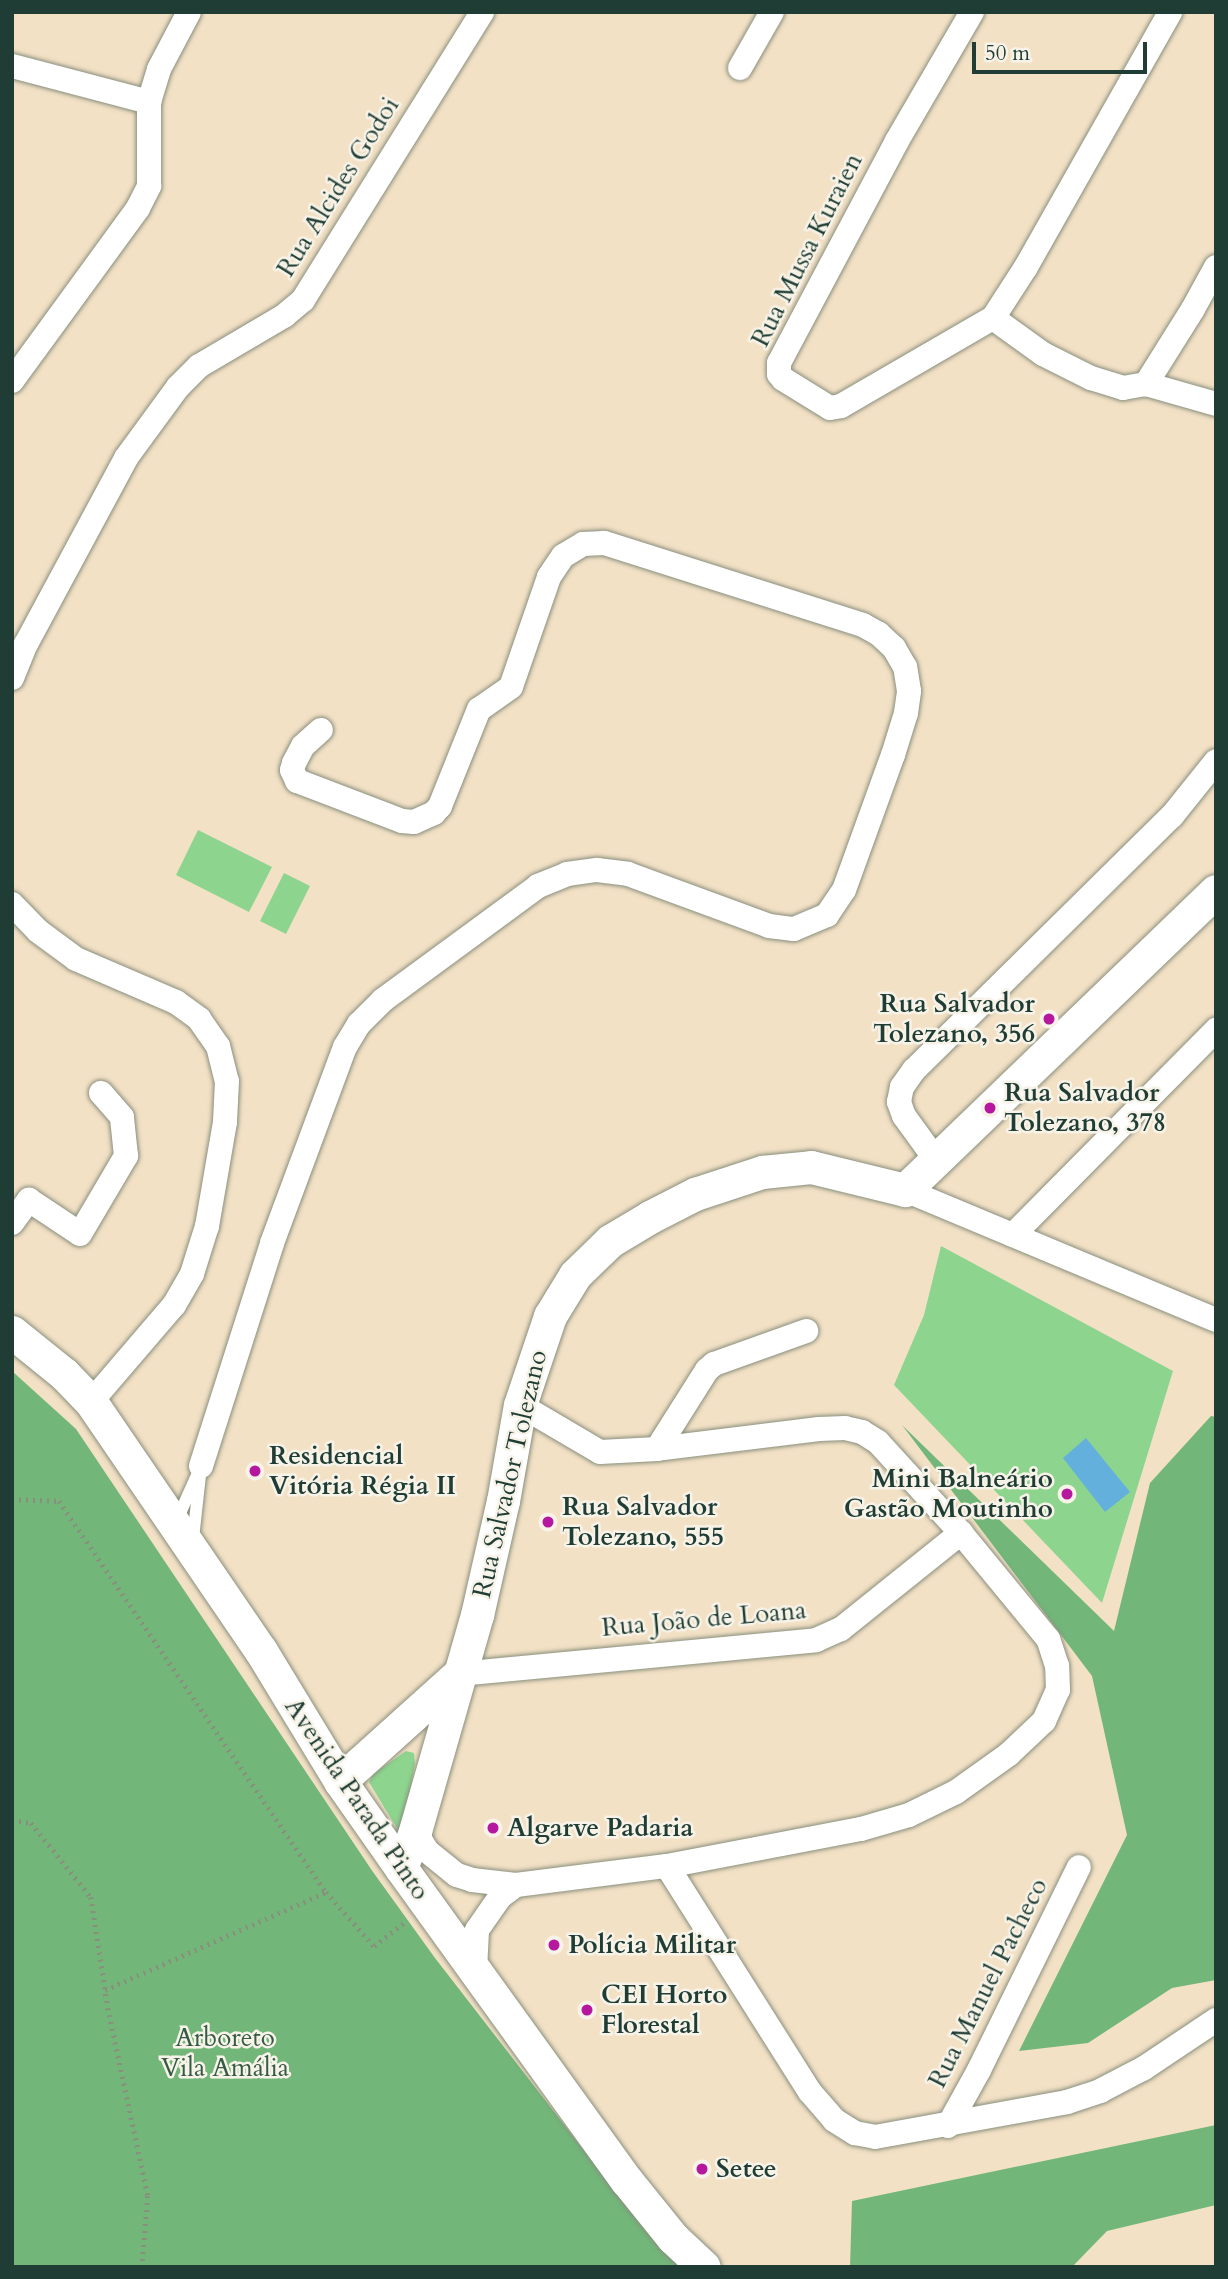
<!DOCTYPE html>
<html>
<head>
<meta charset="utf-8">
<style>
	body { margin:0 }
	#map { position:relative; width:1228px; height:2279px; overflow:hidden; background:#f3e1c6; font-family:Cardo,serif }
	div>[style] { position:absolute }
	.green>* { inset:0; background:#8dd58f }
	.forest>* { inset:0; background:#72b67a }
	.water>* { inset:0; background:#64b0dd }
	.path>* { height:4.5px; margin-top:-2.25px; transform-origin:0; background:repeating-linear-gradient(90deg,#898f7d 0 2px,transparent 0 7px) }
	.roads { filter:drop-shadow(0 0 2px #898f7d) drop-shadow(0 0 2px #898f7d) }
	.lane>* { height:12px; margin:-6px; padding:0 6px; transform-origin:6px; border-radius:6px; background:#fff }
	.street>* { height:24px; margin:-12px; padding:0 12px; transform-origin:12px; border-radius:12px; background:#fff }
	.secondary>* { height:33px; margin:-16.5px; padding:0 16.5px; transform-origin:16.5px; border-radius:16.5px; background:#fff }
	.dots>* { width:19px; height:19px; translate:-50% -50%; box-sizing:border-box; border:4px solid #f7f3e8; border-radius:50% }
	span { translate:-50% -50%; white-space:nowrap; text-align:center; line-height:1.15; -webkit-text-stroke:5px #f7f3e8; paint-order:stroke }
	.street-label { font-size:26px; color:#1f3d34 }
	.poi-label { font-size:26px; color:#1f3d34; font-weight:700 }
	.right { translate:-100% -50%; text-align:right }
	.left { translate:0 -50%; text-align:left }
	.park-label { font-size:26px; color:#355b46 }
	.frame { position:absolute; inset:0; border:14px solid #1f3d34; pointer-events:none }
	.scale { position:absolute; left:972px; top:42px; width:175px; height:32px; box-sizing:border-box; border:4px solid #1f3d34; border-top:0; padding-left:9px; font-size:21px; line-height:24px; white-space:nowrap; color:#1f3d34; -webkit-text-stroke:5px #f7f3e8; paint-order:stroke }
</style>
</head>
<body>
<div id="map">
	<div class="green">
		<div style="clip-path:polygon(198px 830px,272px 867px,249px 912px,176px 875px)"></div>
		<div style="clip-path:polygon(284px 873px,310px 886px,286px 934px,260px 921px)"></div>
		<div style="clip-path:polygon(941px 1246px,1173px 1371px,1102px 1603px,894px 1385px,924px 1315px)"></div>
		<div style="clip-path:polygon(406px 1751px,414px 1753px,415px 1764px,403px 1827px,398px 1830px,369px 1782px,373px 1774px)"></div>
	</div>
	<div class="forest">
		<div style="clip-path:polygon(12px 1371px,76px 1429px,373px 1872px,435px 1958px,641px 2224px,683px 2267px,12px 2267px)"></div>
		<div style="clip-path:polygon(1211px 1416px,1216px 1417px,1216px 1980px,1172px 1988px,1088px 2043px,1019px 2051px,1127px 1835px,1092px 1676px,902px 1425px,1114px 1631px,1150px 1483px)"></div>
		<div style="clip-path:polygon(1216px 2125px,1216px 2205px,1107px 2231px,1072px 2267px,850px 2267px,852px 2201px)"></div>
	</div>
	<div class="water">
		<div style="clip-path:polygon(1086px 1438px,1130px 1492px,1105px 1512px,1063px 1458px)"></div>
	</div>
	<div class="path">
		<div style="left:12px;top:1499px;width:47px;rotate:2.4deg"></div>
		<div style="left:59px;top:1501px;width:473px;rotate:55.7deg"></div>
		<div style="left:326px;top:1892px;width:72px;rotate:48.4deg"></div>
		<div style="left:374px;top:1946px;width:41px;rotate:-38deg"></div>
		<div style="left:12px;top:1820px;width:19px;rotate:9deg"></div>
		<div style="left:31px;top:1823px;width:95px;rotate:51deg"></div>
		<div style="left:91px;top:1897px;width:112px;rotate:81.3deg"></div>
		<div style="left:108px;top:2008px;width:192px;rotate:78deg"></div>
		<div style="left:148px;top:2196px;width:71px;rotate:94.8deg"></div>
		<div style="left:105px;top:1990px;width:242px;rotate:-23.9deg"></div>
	</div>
	<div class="roads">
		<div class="lane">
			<div style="left:177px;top:1520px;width:59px;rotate:-66deg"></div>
			<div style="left:201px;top:1466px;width:73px;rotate:96.3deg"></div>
		</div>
		<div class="street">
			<div style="left:972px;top:12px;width:149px;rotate:120.2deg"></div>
			<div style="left:897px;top:141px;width:251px;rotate:118deg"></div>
			<div style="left:779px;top:363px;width:11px;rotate:90deg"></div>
			<div style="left:779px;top:374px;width:6px;rotate:51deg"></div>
			<div style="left:783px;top:379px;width:55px;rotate:31.7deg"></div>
			<div style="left:830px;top:408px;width:11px;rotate:-10deg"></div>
			<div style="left:841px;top:406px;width:176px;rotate:-30.1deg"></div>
			<div style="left:993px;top:318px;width:61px;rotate:-57.1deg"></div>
			<div style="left:1026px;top:267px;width:293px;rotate:-60.5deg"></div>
			<div style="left:12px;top:66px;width:142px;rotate:14.7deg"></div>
			<div style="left:740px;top:68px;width:64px;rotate:-60.3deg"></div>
			<div style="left:1216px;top:267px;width:48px;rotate:118.7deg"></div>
			<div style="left:1193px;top:309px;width:89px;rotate:122.1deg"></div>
			<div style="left:1146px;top:384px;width:73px;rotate:15.9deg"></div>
			<div style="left:993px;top:318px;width:62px;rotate:35.8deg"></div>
			<div style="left:1043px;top:354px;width:54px;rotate:26.6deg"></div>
			<div style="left:1091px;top:378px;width:34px;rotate:17deg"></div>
			<div style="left:1123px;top:388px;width:23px;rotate:-10deg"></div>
			<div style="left:12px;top:381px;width:214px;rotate:-53.9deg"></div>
			<div style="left:138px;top:208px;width:25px;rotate:-63deg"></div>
			<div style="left:149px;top:186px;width:84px;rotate:-90deg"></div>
			<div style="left:149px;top:102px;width:34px;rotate:-73deg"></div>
			<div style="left:159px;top:69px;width:64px;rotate:-62.2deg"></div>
			<div style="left:12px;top:678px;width:37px;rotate:-68deg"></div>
			<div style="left:26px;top:644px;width:211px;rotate:-61.7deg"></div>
			<div style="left:126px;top:458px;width:88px;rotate:-53.8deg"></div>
			<div style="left:178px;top:387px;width:30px;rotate:-45deg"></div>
			<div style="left:199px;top:366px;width:99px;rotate:-30.5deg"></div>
			<div style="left:284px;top:316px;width:25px;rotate:-40deg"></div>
			<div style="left:303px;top:300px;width:339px;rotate:-58.1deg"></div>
			<div style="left:12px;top:904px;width:37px;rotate:46deg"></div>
			<div style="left:38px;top:931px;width:47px;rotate:36.4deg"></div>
			<div style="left:76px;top:959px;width:109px;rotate:23.3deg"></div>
			<div style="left:176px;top:1002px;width:29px;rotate:36deg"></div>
			<div style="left:199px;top:1019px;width:33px;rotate:55deg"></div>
			<div style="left:218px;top:1046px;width:36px;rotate:76deg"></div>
			<div style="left:227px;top:1081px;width:41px;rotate:92.8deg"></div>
			<div style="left:225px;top:1122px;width:106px;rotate:99.8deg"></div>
			<div style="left:207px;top:1226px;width:50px;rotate:107.4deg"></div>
			<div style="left:192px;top:1274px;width:36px;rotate:120deg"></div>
			<div style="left:174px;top:1305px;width:128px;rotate:130.6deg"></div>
			<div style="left:936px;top:1160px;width:54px;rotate:-126deg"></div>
			<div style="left:904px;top:1116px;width:15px;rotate:-110deg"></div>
			<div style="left:899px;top:1102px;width:15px;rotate:-79deg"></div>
			<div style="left:902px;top:1087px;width:21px;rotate:-55deg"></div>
			<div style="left:914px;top:1070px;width:362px;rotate:-44.6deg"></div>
			<div style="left:1172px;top:816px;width:70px;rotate:-51.3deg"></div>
			<div style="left:905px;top:1190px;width:337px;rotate:22.7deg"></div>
			<div style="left:12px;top:1223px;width:29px;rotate:-54deg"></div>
			<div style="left:29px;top:1200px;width:61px;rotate:33.7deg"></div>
			<div style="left:80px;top:1234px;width:91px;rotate:-59.5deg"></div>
			<div style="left:126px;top:1156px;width:39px;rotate:-96deg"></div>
			<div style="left:122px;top:1117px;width:32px;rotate:-131deg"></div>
			<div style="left:1013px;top:1235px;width:289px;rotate:-45.3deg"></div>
			<div style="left:657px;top:1449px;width:93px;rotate:-57.7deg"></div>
			<div style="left:707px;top:1370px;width:9px;rotate:-41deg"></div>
			<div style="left:714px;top:1364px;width:98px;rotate:-19.7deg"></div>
			<div style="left:201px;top:1466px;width:234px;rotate:-72.3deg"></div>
			<div style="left:272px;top:1243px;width:209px;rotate:-69.6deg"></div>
			<div style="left:345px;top:1047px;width:27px;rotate:-59deg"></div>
			<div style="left:359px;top:1024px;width:34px;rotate:-45deg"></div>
			<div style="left:383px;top:1000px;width:192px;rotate:-36.3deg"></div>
			<div style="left:538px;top:886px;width:31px;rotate:-22deg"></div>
			<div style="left:567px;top:874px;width:30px;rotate:-8deg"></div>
			<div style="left:597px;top:870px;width:31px;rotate:7deg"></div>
			<div style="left:628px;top:874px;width:150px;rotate:20.2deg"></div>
			<div style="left:769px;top:926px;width:25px;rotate:7deg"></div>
			<div style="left:794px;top:929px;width:36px;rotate:-23deg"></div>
			<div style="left:827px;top:915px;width:30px;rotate:-56deg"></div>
			<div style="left:844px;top:890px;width:144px;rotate:-70.1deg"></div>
			<div style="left:893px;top:755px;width:44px;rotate:-72.8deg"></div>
			<div style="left:906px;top:713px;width:22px;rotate:-82deg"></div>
			<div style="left:909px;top:691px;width:24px;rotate:-99deg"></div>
			<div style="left:905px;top:667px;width:22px;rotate:-120deg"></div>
			<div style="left:894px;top:648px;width:21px;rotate:-137deg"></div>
			<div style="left:879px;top:634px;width:18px;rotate:-151deg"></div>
			<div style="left:863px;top:625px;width:272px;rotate:-162.4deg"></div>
			<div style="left:604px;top:543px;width:21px;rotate:177deg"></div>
			<div style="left:583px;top:544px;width:23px;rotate:149deg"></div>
			<div style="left:563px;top:556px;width:25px;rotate:124deg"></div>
			<div style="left:549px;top:577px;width:116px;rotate:109.1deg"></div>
			<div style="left:511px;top:687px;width:39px;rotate:145deg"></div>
			<div style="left:479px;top:709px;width:105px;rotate:111.9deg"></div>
			<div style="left:440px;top:806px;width:9px;rotate:131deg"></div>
			<div style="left:434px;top:813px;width:22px;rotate:156deg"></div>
			<div style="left:414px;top:822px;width:12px;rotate:-175deg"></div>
			<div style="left:402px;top:821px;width:112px;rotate:-159.1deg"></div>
			<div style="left:297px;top:781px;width:12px;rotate:-114deg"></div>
			<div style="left:292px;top:770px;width:7px;rotate:-74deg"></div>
			<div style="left:294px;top:763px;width:19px;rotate:-62deg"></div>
			<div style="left:303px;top:746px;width:24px;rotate:-42deg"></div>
			<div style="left:459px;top:1674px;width:359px;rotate:-5.4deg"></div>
			<div style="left:816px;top:1640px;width:27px;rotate:-24deg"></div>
			<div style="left:841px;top:1629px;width:154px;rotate:-38.7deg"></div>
			<div style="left:415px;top:1831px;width:23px;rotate:59deg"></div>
			<div style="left:427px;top:1851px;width:38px;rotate:39deg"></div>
			<div style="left:457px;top:1875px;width:16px;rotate:18deg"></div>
			<div style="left:472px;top:1880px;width:44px;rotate:6.5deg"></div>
			<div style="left:516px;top:1885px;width:152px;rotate:-7.2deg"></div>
			<div style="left:667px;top:1866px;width:197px;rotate:-10.8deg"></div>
			<div style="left:861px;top:1829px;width:50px;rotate:-16.3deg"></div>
			<div style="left:909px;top:1815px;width:52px;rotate:-26.1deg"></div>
			<div style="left:956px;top:1792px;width:65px;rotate:-35.6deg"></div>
			<div style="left:1009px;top:1754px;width:48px;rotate:-43.3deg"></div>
			<div style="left:1044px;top:1721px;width:34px;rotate:-66deg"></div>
			<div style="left:1058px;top:1690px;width:24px;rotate:-92deg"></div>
			<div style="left:1057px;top:1666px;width:28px;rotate:-108deg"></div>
			<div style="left:1048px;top:1639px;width:137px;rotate:-129.4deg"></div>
			<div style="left:961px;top:1533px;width:123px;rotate:-132.4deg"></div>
			<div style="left:878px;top:1442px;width:19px;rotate:-148deg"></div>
			<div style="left:862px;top:1432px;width:17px;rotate:-167deg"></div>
			<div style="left:845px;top:1428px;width:26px;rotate:178deg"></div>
			<div style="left:819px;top:1429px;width:163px;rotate:173deg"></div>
			<div style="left:657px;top:1449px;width:57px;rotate:177deg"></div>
			<div style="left:600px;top:1452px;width:93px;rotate:-149.6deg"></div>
			<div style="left:667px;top:1866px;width:267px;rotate:57.7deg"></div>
			<div style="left:810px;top:2092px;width:37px;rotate:49deg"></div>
			<div style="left:834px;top:2120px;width:25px;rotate:32deg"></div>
			<div style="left:855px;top:2133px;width:20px;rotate:11deg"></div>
			<div style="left:875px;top:2137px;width:195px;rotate:-10.3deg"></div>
			<div style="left:1067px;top:2102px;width:35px;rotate:-18deg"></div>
			<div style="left:1100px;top:2091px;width:50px;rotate:-27.6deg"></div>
			<div style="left:1144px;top:2068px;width:87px;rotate:-33.7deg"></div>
			<div style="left:475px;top:1970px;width:40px;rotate:-87.1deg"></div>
			<div style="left:477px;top:1930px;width:40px;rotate:-55.1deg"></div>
			<div style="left:500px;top:1897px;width:20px;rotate:-37deg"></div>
			<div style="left:948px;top:2126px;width:64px;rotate:-61deg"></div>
			<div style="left:979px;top:2070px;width:226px;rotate:-63.8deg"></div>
		</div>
		<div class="secondary">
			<div style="left:12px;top:1332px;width:67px;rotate:38.9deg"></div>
			<div style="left:64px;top:1374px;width:39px;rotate:46deg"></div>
			<div style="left:91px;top:1402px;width:301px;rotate:55.7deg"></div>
			<div style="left:261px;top:1651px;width:152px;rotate:58.7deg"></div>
			<div style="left:340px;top:1781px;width:106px;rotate:55deg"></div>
			<div style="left:401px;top:1868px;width:386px;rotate:54.2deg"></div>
			<div style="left:627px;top:2181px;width:73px;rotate:51.1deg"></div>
			<div style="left:673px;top:2238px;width:42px;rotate:43.1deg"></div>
			<div style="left:340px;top:1781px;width:160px;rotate:-42deg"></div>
			<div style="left:401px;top:1868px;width:40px;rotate:-69deg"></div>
			<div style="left:415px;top:1831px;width:225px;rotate:-74deg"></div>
			<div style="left:477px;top:1615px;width:117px;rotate:-77.2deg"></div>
			<div style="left:503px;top:1501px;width:97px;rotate:-80deg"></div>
			<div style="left:520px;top:1405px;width:94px;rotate:-71.4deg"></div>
			<div style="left:550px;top:1316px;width:48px;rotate:-58.6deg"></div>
			<div style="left:575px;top:1275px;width:49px;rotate:-44.2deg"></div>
			<div style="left:610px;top:1241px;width:47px;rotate:-31deg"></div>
			<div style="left:650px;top:1217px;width:51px;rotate:-27.1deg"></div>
			<div style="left:695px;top:1194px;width:71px;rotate:-18.2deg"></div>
			<div style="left:762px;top:1172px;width:49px;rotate:-5.8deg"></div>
			<div style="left:811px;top:1167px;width:97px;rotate:13.7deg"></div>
			<div style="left:905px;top:1190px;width:431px;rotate:-43.9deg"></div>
		</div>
	</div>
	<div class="dots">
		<div style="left:1049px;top:1019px;background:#b5179e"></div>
		<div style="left:990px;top:1108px;background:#b5179e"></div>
		<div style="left:255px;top:1471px;background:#b5179e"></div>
		<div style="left:1067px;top:1494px;background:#b5179e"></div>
		<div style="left:548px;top:1522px;background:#b5179e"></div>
		<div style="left:493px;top:1828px;background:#b5179e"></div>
		<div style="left:554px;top:1945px;background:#b5179e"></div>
		<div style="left:587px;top:2010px;background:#b5179e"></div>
		<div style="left:702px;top:2169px;background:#b5179e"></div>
	</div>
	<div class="street-label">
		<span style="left:338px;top:187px;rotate:-58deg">Rua Alcides Godoi</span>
		<span style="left:807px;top:250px;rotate:-63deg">Rua Mussa Kuraien</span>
		<span style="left:510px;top:1474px;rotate:-77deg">Rua Salvador Tolezano</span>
		<span style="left:704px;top:1619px;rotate:-5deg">Rua João de Loana</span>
		<span style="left:357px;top:1799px;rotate:56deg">Avenida Parada Pinto</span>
		<span style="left:988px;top:1983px;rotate:-63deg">Rua Manuel Pacheco</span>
	</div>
	<div class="poi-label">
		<span class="right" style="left:1035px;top:1019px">Rua Salvador<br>Tolezano, 356</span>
		<span class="left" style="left:1004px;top:1108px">Rua Salvador<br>Tolezano, 378</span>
		<span class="left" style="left:269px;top:1471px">Residencial<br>Vitória Régia II</span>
		<span class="right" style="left:1053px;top:1494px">Mini Balneário<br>Gastão Moutinho</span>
		<span class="left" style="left:562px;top:1522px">Rua Salvador<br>Tolezano, 555</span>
		<span class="left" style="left:507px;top:1828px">Algarve Padaria</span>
		<span class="left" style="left:568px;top:1945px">Polícia Militar</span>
		<span class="left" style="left:601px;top:2010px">CEI Horto<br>Florestal</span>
		<span class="left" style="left:716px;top:2169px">Setee</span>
	</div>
	<div class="park-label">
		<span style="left:225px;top:2053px">Arboreto<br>Vila Amália</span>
	</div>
	<div class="frame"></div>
	<div class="scale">50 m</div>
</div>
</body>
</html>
